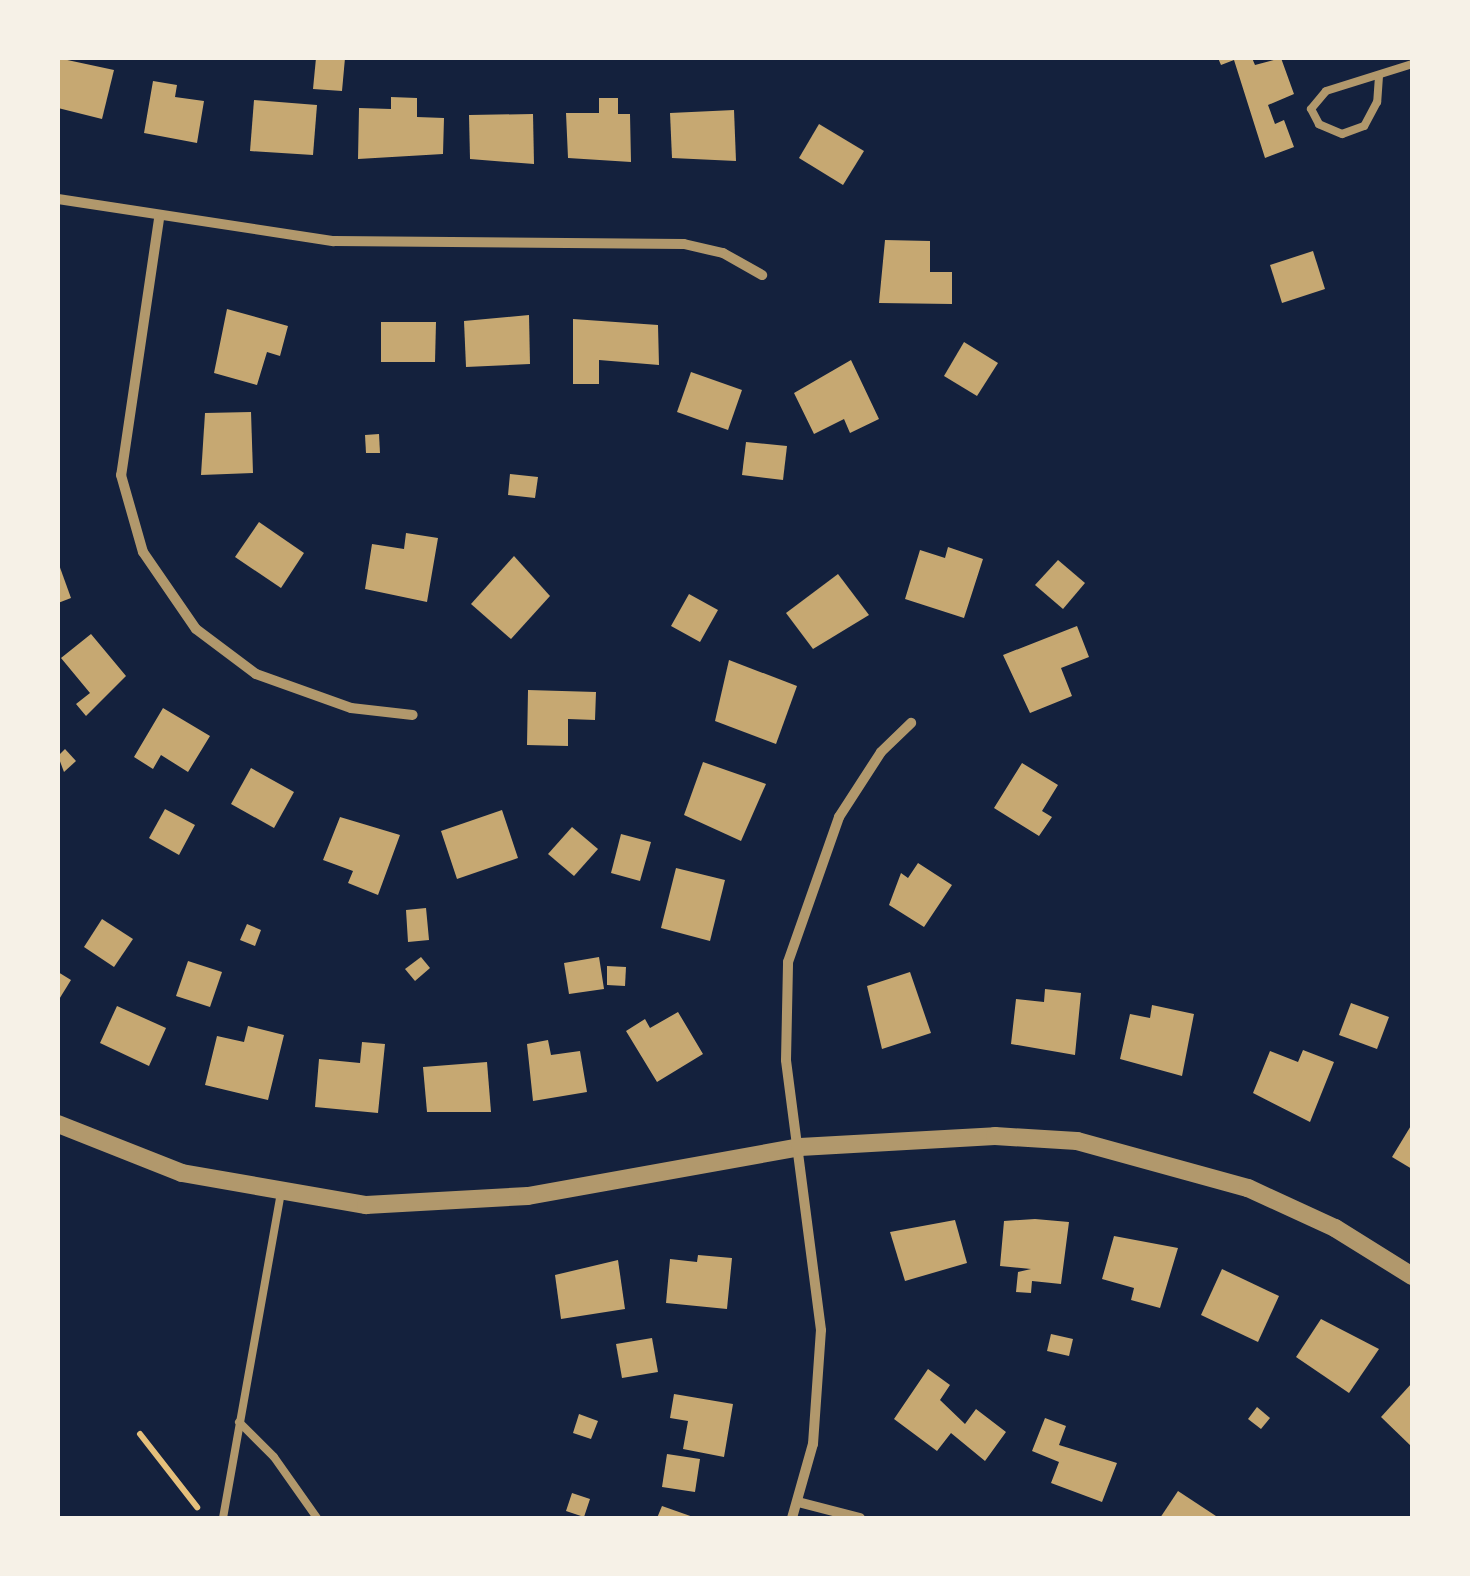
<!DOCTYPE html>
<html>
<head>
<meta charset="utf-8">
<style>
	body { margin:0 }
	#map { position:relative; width:1470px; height:1576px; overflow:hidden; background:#14213d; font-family:"Times New Roman",serif }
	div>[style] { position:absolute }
	.building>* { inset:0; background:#c6a872 }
	.path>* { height:6px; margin:-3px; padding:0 3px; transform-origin:3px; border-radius:3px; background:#e5c07b }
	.service>* { height:8px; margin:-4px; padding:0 4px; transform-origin:4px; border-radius:4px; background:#b1986c }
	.minor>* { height:10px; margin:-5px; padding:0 5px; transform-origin:5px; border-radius:5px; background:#b1986c }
	.tertiary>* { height:18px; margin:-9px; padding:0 9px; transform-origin:9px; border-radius:9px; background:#b1986c }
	span { translate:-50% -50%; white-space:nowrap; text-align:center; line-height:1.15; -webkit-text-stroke:10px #f6f1e7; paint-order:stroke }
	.frame { position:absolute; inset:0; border:60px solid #f6f1e7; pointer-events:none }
</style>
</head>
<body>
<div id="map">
	<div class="building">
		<div style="clip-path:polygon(58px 58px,114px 70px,102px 119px,58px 108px)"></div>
		<div style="clip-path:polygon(316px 58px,345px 58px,342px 91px,313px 89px)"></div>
		<div style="clip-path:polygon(1218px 58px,1252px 58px,1255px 65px,1281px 58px,1294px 94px,1268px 105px,1275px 124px,1284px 120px,1294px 147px,1265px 158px,1234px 60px,1221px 65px)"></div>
		<div style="clip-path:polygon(153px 81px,177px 85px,175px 97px,204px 101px,197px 143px,144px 133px)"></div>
		<div style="clip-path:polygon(391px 97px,417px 98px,417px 117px,444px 118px,443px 154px,358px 159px,359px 108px,391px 109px)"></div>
		<div style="clip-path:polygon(599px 98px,618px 98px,618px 114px,630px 114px,631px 162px,568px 158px,566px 113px,599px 113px)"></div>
		<div style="clip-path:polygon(254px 100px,317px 105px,313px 155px,250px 151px)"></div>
		<div style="clip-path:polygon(734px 110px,736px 161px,672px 158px,670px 113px)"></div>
		<div style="clip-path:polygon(533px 114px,534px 164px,470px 159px,469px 115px)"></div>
		<div style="clip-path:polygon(819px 124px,864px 151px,843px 185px,799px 158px)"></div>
		<div style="clip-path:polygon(885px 240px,930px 241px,930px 272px,952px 272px,952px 304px,879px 303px)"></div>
		<div style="clip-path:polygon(1313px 251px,1325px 289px,1282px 303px,1270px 265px)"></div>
		<div style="clip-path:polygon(227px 309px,288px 326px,280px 356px,267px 352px,257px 385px,214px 373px)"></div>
		<div style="clip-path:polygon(529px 315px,530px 364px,466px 367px,464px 321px)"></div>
		<div style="clip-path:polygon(573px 319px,658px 325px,659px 365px,599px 360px,599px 384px,573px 384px)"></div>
		<div style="clip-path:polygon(381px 322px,436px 322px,435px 362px,381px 362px)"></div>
		<div style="clip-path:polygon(964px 342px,998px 363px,977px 396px,944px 376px)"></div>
		<div style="clip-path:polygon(851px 360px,879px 419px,850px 433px,844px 419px,814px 434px,794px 393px)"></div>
		<div style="clip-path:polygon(691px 372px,742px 390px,728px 430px,677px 412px)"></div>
		<div style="clip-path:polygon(251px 412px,253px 473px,201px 475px,205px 413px)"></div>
		<div style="clip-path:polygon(379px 434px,380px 453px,366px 453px,365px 435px)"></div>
		<div style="clip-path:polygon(746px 442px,787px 446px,783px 480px,742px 475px)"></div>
		<div style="clip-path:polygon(510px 474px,538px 477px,535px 498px,508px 495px)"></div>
		<div style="clip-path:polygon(259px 522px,304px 553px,281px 588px,235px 557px)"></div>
		<div style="clip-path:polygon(406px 533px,438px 538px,427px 602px,365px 589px,372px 544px,404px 549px)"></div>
		<div style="clip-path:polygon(948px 547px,983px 559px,964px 618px,905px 599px,920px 550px,945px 558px)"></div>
		<div style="clip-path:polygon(514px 556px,550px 596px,511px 639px,471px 604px)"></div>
		<div style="clip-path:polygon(1058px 560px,1085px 583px,1063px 609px,1035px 585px)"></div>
		<div style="clip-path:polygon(58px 562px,71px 598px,58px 603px)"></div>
		<div style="clip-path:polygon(838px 574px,869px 615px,813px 649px,786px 613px)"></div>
		<div style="clip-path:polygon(689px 594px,718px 610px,700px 642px,671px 626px)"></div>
		<div style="clip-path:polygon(1077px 626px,1089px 657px,1061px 668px,1072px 696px,1030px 713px,1003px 655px)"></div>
		<div style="clip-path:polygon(91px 634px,126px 676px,86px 716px,76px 704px,90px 693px,61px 658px)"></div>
		<div style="clip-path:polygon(729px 660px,797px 686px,776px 744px,715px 721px)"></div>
		<div style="clip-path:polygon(528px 690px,596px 692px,595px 720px,568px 719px,568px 746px,527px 745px)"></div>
		<div style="clip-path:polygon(163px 708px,210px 736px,188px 772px,161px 755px,153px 769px,134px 757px)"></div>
		<div style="clip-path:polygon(65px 749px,76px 761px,64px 772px,58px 756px)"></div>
		<div style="clip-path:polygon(703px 762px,766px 784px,741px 841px,684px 815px)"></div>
		<div style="clip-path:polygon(1022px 763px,1058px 785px,1042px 811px,1052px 817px,1039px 836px,994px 808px)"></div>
		<div style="clip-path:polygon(251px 768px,294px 792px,274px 828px,231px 804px)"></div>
		<div style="clip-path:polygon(165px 809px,195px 825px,179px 855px,149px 838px)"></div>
		<div style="clip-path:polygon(502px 810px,518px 858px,457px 879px,441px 831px)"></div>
		<div style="clip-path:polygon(340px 817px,400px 835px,378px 895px,348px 883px,353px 871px,323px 860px)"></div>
		<div style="clip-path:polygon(572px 827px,598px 849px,574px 876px,548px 854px)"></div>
		<div style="clip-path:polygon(621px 834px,651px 842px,640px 881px,611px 873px)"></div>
		<div style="clip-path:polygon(918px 863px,952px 885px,924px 927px,889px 905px,901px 873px,908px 878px)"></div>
		<div style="clip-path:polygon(676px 868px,725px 880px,710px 941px,661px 928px)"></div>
		<div style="clip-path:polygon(426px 908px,429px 940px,408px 942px,406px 910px)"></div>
		<div style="clip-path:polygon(102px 919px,133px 939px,114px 967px,84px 947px)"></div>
		<div style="clip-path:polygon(247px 924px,261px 930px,255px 946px,240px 940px)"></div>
		<div style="clip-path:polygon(421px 957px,430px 968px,415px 981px,405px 969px)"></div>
		<div style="clip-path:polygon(599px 957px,604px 989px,569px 994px,564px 963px)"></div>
		<div style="clip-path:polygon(188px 961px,222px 972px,210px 1007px,176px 996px)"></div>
		<div style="clip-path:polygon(607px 966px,626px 967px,625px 986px,607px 985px)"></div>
		<div style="clip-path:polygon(58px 972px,71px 980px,58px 1001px)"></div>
		<div style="clip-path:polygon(910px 972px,931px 1033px,882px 1049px,867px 986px)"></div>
		<div style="clip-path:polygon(1045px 989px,1081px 993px,1075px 1055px,1011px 1044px,1016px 999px,1044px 1002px)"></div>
		<div style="clip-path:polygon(1351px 1003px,1389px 1017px,1377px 1049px,1339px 1035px)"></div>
		<div style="clip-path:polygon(1152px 1005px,1194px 1014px,1182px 1076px,1120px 1059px,1130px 1014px,1150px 1018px)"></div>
		<div style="clip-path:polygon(117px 1006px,166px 1028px,149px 1066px,100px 1043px)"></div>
		<div style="clip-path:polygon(678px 1012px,703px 1054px,657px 1082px,626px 1031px,645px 1019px,650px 1028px)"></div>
		<div style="clip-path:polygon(248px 1026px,284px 1035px,268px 1100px,205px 1085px,217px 1036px,244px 1042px)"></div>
		<div style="clip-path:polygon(548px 1040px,551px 1055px,580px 1051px,587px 1092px,533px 1101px,527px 1044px)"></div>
		<div style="clip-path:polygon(362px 1042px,385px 1044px,378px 1113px,315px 1107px,319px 1059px,360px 1063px)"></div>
		<div style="clip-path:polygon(1303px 1050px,1334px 1062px,1310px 1122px,1253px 1093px,1270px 1051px,1298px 1062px)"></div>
		<div style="clip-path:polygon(487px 1062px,491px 1112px,427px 1112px,423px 1067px)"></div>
		<div style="clip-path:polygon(1412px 1124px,1412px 1169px,1392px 1157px)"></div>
		<div style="clip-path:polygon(1035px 1219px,1069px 1222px,1061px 1284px,1032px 1281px,1031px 1293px,1016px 1292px,1018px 1272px,1031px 1269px,1000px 1266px,1004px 1221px)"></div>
		<div style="clip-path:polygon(955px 1220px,967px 1263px,905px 1281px,890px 1232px)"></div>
		<div style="clip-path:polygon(1114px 1236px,1178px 1248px,1160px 1308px,1131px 1300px,1134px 1288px,1102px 1279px)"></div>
		<div style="clip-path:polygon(698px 1255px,732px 1258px,727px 1309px,666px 1303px,670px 1259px,697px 1262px)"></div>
		<div style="clip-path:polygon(618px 1260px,625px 1309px,561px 1319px,555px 1275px)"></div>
		<div style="clip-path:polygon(1222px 1269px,1279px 1296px,1258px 1342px,1201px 1315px)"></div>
		<div style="clip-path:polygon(1321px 1319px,1379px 1349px,1349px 1393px,1296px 1357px)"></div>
		<div style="clip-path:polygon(1051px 1334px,1073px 1339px,1069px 1356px,1047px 1351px)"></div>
		<div style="clip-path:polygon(652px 1338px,658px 1372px,622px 1378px,616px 1344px)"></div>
		<div style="clip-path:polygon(928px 1369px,950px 1385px,940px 1400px,965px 1424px,976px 1409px,1006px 1432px,985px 1461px,951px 1433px,937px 1451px,894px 1419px)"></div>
		<div style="clip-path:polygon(1412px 1383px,1412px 1447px,1381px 1417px)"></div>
		<div style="clip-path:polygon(674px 1394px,733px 1404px,724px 1457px,683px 1449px,688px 1421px,670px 1418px)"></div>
		<div style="clip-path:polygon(1257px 1407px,1270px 1418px,1261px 1429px,1248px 1419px)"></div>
		<div style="clip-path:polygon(579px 1414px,598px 1421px,591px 1439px,573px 1433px)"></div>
		<div style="clip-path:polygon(1045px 1418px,1066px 1426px,1059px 1445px,1117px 1463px,1102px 1502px,1051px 1483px,1059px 1462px,1032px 1451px)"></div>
		<div style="clip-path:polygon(667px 1454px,700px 1459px,695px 1492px,662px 1487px)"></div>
		<div style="clip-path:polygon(1178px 1491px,1219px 1518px,1160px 1518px)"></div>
		<div style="clip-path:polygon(572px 1493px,590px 1499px,584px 1517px,566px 1511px)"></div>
		<div style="clip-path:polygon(662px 1506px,696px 1518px,657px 1518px)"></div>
	</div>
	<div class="path">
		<div style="left:140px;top:1434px;width:93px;rotate:52deg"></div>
	</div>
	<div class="service">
		<div style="left:1379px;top:76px;width:26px;rotate:94deg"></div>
		<div style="left:1377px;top:102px;width:27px;rotate:118deg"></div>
		<div style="left:1364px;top:126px;width:23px;rotate:160deg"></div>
		<div style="left:1342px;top:134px;width:25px;rotate:-157deg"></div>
		<div style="left:1319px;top:124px;width:17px;rotate:-118deg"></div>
		<div style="left:1311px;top:109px;width:23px;rotate:-50deg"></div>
		<div style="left:1326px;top:91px;width:90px;rotate:-17.4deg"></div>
		<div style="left:239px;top:1422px;width:49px;rotate:45deg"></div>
		<div style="left:274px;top:1457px;width:75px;rotate:54.8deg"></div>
		<div style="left:223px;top:1518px;width:329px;rotate:-79.9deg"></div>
	</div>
	<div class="minor">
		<div style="left:58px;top:199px;width:279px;rotate:8.7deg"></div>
		<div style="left:334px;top:241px;width:350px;rotate:0.5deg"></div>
		<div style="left:684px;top:244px;width:40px;rotate:13deg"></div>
		<div style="left:723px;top:253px;width:45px;rotate:29.4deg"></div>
		<div style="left:159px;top:219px;width:259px;rotate:98.4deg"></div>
		<div style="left:121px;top:475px;width:80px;rotate:74.1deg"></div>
		<div style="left:143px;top:552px;width:93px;rotate:55.5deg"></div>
		<div style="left:196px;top:629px;width:75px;rotate:36.9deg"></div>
		<div style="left:256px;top:674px;width:101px;rotate:19.7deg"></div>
		<div style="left:351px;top:708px;width:62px;rotate:6.4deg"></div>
		<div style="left:798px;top:1502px;width:64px;rotate:14.5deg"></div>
		<div style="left:792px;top:1518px;width:77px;rotate:-74.2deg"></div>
		<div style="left:813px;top:1444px;width:114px;rotate:-86deg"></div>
		<div style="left:821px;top:1330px;width:272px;rotate:-97.4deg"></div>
		<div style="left:786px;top:1060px;width:98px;rotate:-88.8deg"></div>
		<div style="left:788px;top:962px;width:154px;rotate:-70.6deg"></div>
		<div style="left:839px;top:817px;width:77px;rotate:-57.1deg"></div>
		<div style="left:881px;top:752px;width:42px;rotate:-44deg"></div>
	</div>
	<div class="tertiary">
		<div style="left:58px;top:1124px;width:133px;rotate:21.6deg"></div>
		<div style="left:182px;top:1173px;width:187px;rotate:9.9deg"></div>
		<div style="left:366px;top:1205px;width:162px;rotate:-3.2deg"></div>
		<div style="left:528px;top:1196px;width:276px;rotate:-10.2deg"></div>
		<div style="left:800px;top:1147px;width:195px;rotate:-3.2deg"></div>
		<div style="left:995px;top:1136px;width:82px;rotate:3.5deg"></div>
		<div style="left:1077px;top:1141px;width:177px;rotate:15.4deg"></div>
		<div style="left:1248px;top:1188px;width:96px;rotate:24.7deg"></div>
		<div style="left:1335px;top:1228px;width:91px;rotate:31.9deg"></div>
	</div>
	<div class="frame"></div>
</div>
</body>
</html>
